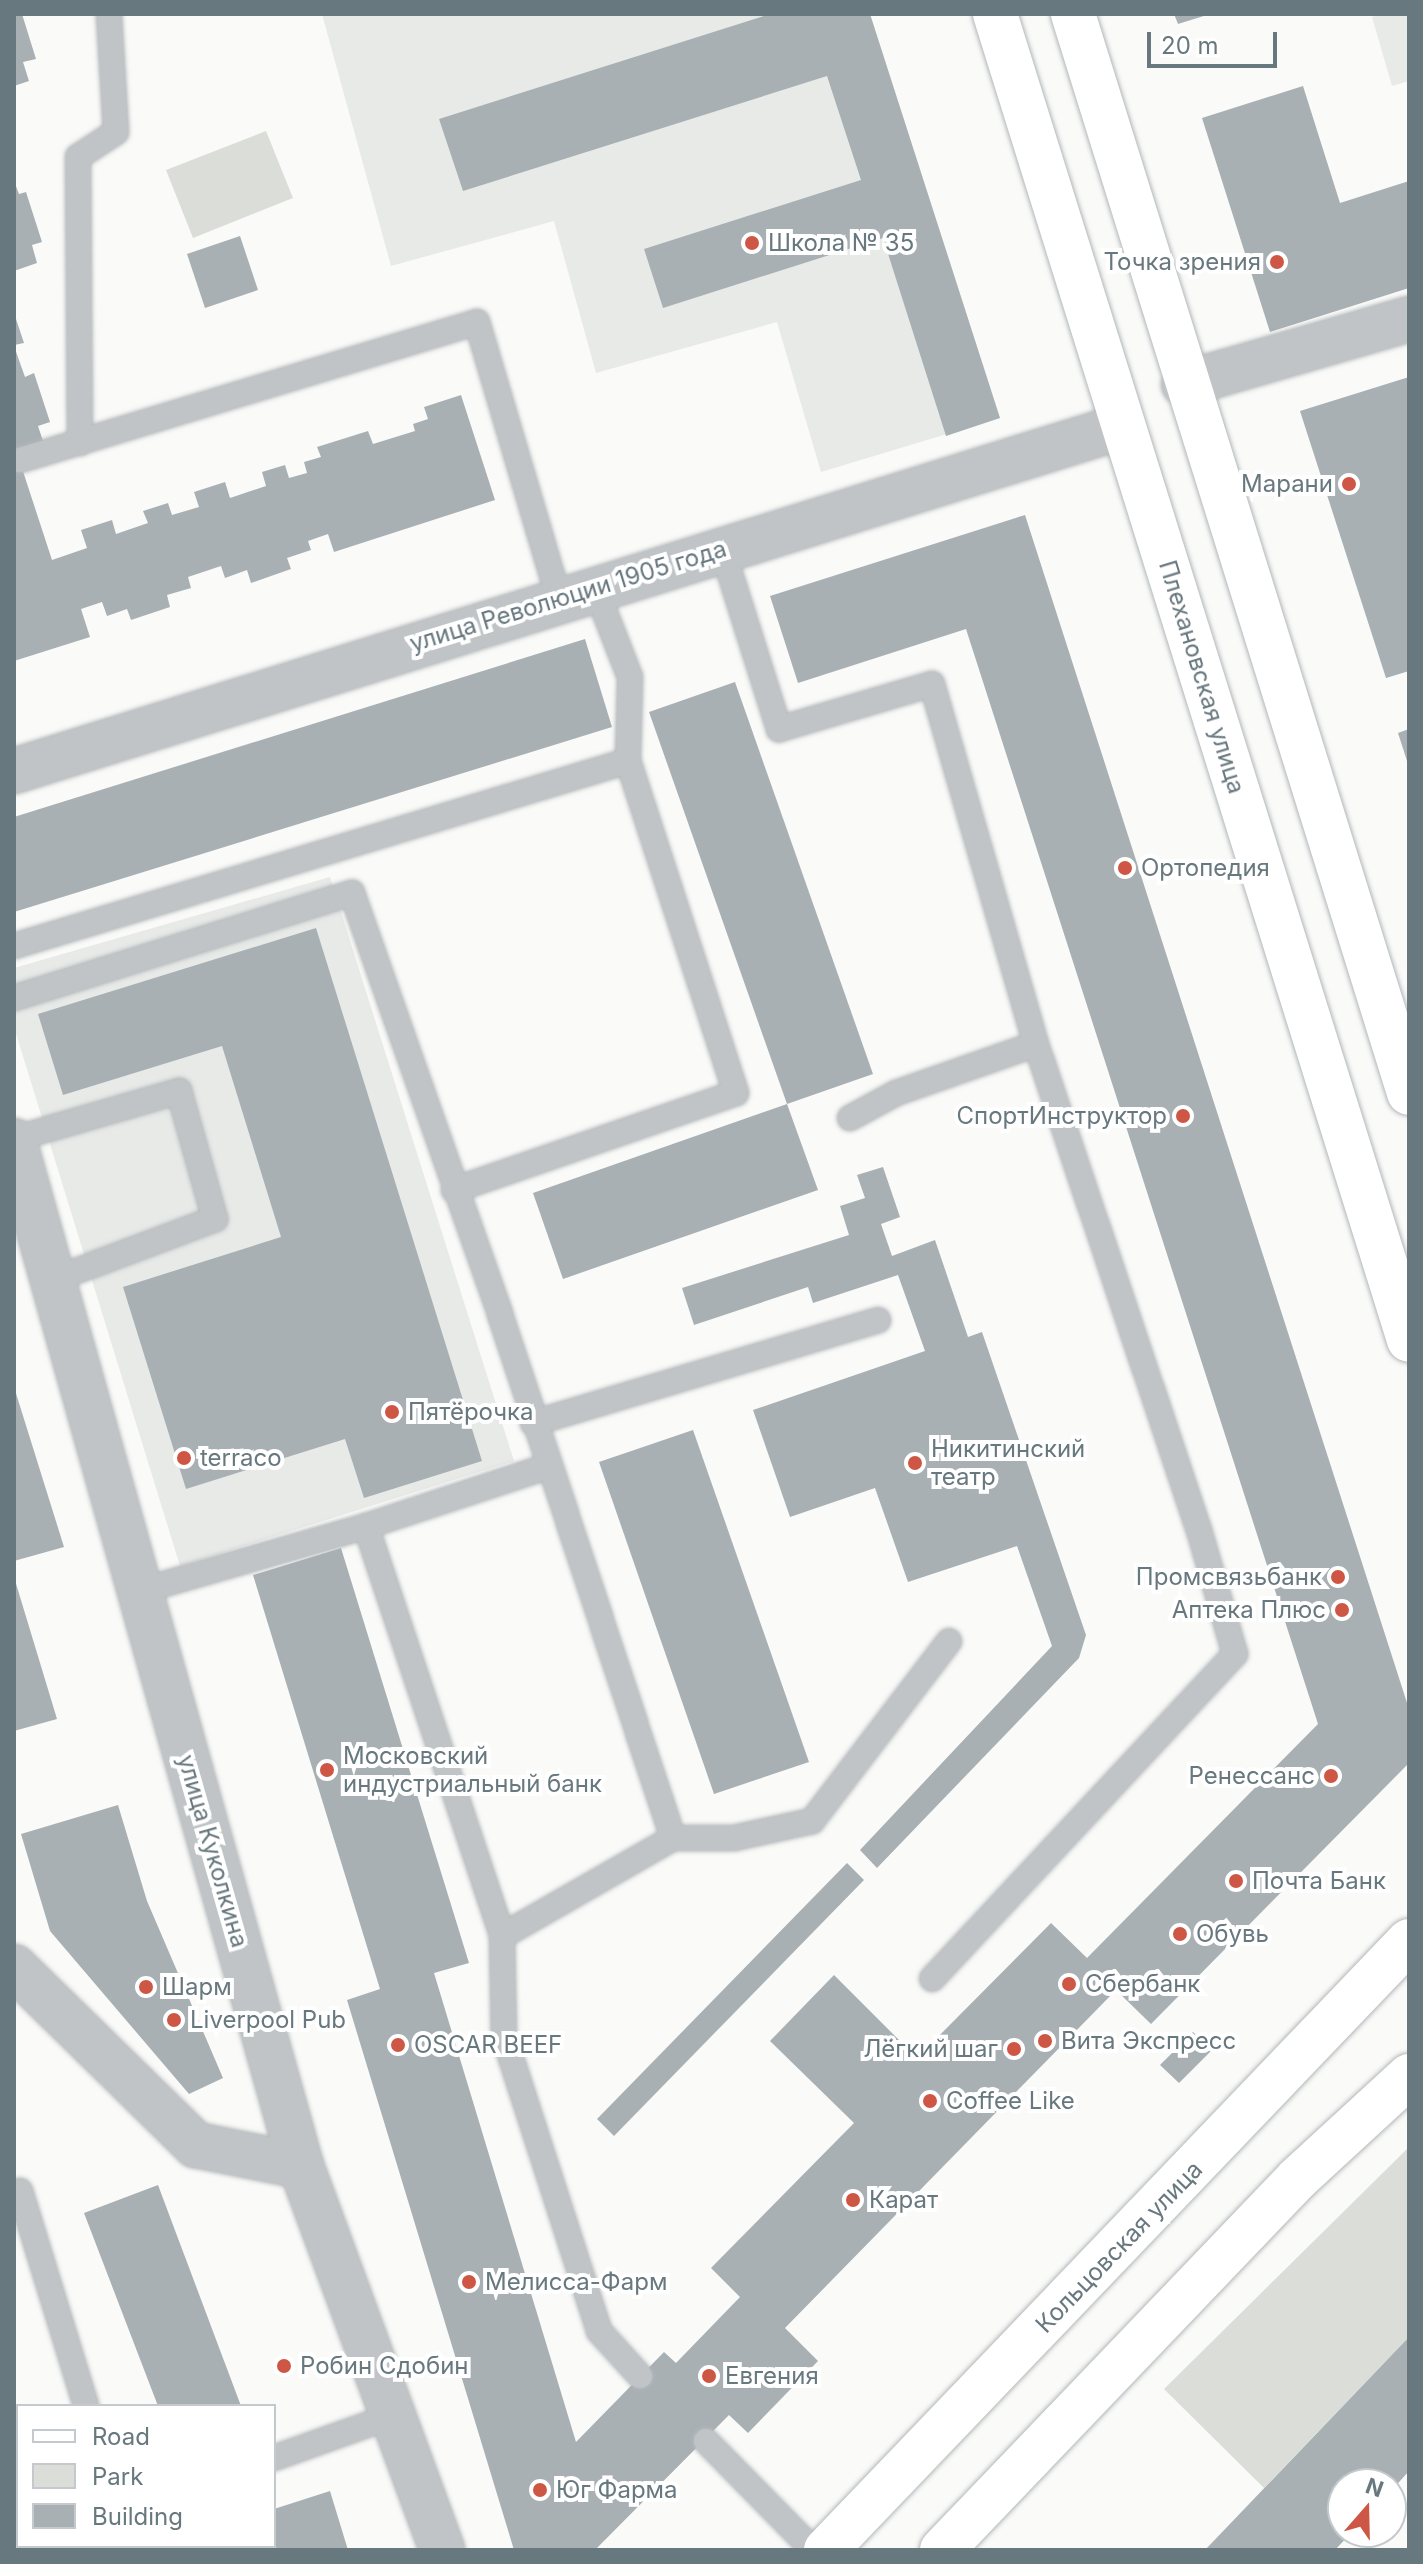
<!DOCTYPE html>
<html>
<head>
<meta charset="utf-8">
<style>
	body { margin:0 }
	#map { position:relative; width:1423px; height:2564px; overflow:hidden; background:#fafaf8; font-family:Inter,sans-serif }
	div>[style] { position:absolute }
	.built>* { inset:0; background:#e8eae8 }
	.green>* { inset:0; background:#dbded8 }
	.building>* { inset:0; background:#a8b0b4 }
	.roads { filter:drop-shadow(0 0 2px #b2b7ba) drop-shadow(0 0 2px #b2b7ba) }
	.service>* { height:24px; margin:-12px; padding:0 12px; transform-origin:12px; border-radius:12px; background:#c0c4c7 }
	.minor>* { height:44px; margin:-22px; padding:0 22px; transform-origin:22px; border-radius:22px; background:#c0c4c7 }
	.tertiary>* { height:44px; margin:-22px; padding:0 22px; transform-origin:22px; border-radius:22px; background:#c0c4c7 }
	.primary>* { height:44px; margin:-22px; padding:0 22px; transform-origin:22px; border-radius:22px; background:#fff }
	.dots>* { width:22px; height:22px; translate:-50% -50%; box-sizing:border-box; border:4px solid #fff; border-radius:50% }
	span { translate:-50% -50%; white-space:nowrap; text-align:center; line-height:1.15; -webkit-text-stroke:8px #fff; paint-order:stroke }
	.poi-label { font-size:24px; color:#68787f }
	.left { translate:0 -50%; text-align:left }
	.right { translate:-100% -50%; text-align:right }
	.street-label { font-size:24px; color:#68787f }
	.frame { position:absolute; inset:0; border:16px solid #68787f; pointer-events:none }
	.legend { position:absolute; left:16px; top:2404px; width:260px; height:144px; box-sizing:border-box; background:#fff; border:2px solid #c3c9cc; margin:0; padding:10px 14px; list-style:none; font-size:24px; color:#68787f }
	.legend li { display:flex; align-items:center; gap:16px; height:40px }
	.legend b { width:40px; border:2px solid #c3c9cc }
	.north { position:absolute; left:1327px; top:2468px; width:80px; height:80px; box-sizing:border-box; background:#fff; border:2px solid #c3c9cc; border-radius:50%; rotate:20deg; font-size:22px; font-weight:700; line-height:32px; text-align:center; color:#68787f }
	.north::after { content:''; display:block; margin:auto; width:28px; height:36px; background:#ce5644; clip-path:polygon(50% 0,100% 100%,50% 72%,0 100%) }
	.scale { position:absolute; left:1147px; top:32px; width:130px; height:36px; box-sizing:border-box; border:4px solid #68787f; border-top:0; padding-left:10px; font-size:24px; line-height:28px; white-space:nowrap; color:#68787f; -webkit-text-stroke:6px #fff; paint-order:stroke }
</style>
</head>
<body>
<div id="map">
	<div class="built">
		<div style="clip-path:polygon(322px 14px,870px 14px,1000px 418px,821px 472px,777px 322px,596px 373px,554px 221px,391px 266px)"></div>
		<div style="clip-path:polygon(1382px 14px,1409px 14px,1409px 81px,1392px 86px,1372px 17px)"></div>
		<div style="clip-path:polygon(330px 877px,514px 1461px,180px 1566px,14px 1027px,14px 968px)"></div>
	</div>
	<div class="green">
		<div style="clip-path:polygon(266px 131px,293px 198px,193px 238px,166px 170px)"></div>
		<div style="clip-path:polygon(1409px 2147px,1409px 2337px,1264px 2488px,1164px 2389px)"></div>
	</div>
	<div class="building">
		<div style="clip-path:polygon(14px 14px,22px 14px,36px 59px,23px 62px,29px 81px,14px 86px)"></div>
		<div style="clip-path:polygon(770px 14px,870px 14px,1000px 418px,946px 436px,883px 238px,663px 308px,644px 249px,861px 180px,827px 76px,463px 191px,439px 119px)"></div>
		<div style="clip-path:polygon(1174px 14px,1207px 14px,1207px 15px,1178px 24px)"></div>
		<div style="clip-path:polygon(1303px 86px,1340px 203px,1409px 181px,1409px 288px,1270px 332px,1202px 118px)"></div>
		<div style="clip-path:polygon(14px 181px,19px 194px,26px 192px,42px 242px,32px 245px,37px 263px,14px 271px)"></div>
		<div style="clip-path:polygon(240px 236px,258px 290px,205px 308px,187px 254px)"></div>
		<div style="clip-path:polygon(14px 313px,24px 343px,14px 345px)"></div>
		<div style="clip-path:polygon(14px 346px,25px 377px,34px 373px,50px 422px,38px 426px,44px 444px,17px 453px,52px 560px,87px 548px,81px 530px,112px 520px,116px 534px,148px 523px,143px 511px,168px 503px,172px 515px,199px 507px,194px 492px,225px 482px,230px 498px,266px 486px,262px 472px,285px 465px,289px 478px,307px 473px,304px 462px,321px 457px,317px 447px,368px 431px,373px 444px,415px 431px,413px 424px,428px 419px,424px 407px,461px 395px,495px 500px,334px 552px,328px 534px,308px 541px,311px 550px,287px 558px,291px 569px,251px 583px,247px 570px,225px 578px,221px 566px,188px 577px,191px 588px,167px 595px,170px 607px,131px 620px,127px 609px,107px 616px,102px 602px,81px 609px,90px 637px,14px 661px)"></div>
		<div style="clip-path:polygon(1409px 377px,1409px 671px,1386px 678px,1300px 411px)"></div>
		<div style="clip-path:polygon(1025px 515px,1409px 1709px,1409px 1763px,1151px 2024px,1116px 1990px,785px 2328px,818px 2361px,748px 2433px,729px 2415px,595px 2550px,514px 2550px,347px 2000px,380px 1989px,253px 1575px,341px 1548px,469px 1963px,434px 1973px,576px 2442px,664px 2352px,676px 2363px,740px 2297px,711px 2268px,854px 2123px,770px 2041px,834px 1975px,917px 2058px,1051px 1923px,1087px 1958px,1318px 1724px,966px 629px,798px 683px,770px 596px)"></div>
		<div style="clip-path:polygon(585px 639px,612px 727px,14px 912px,14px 817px)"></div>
		<div style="clip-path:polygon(735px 682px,873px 1074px,787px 1104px,649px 712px)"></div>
		<div style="clip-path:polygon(1409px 729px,1409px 764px,1408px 764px,1398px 733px)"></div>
		<div style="clip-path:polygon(316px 928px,482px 1461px,364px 1498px,345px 1439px,186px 1489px,123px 1287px,281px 1237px,222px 1046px,63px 1095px,38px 1014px)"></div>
		<div style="clip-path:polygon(787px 1104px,818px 1190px,563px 1279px,533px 1193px)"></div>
		<div style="clip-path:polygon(883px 1167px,900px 1217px,881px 1224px,892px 1256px,935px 1240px,968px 1337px,982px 1332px,1086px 1635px,1079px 1658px,877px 1868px,860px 1850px,1052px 1646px,1017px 1546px,908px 1582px,875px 1488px,790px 1517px,753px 1410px,925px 1351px,898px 1275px,813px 1303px,808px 1287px,694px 1325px,682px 1288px,849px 1235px,840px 1206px,865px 1198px,857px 1175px)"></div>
		<div style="clip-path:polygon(14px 1387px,64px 1547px,14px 1561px)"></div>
		<div style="clip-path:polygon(693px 1430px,809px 1762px,714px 1794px,599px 1462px)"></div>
		<div style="clip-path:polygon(14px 1577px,57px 1719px,14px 1731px)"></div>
		<div style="clip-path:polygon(118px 1805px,147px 1901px,223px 2078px,189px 2094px,50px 1931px,21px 1834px)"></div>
		<div style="clip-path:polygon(847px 1863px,864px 1880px,614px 2136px,597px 2119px)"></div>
		<div style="clip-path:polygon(1193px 2032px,1212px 2050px,1179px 2083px,1160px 2065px)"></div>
		<div style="clip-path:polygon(158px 2185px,241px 2406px,158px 2406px,84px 2213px)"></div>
		<div style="clip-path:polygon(1409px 2337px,1409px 2471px,1391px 2491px,1391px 2484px,1343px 2484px,1343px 2532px,1352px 2532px,1335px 2550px,1205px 2550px)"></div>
		<div style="clip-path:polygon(330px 2491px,348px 2550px,266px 2550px,265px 2546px,274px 2546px,274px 2509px)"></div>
	</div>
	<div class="roads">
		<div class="service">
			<div style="left:80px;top:443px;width:286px;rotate:-90.4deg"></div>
			<div style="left:78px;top:157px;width:45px;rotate:-33.3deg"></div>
			<div style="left:116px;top:132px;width:118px;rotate:-93.4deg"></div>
			<div style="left:20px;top:460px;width:477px;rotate:-16.8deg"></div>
			<div style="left:477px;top:322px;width:288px;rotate:73.5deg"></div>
			<div style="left:722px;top:548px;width:190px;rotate:72.5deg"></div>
			<div style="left:779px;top:729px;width:159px;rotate:-16.4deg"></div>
			<div style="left:932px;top:684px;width:375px;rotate:73.9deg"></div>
			<div style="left:1036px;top:1044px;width:513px;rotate:71.46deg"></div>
			<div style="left:1199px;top:1530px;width:129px;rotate:73.8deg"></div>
			<div style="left:1235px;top:1654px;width:444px;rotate:133deg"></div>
			<div style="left:14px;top:946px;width:641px;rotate:-16.77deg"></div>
			<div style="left:14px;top:998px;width:354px;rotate:-17.3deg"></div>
			<div style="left:352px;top:893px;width:446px;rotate:70.6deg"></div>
			<div style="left:500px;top:1314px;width:552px;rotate:71.73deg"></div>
			<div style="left:673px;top:1838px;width:61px"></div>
			<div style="left:734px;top:1838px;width:80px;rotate:-12.3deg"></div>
			<div style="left:812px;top:1821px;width:226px;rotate:-52.7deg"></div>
			<div style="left:850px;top:1118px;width:52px;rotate:-28.5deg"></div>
			<div style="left:896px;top:1093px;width:148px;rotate:-19.3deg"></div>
			<div style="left:14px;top:1139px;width:172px;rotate:-16.2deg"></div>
			<div style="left:179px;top:1091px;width:133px;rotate:74.3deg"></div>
			<div style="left:215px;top:1219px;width:173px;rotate:159.4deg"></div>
			<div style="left:454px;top:1190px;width:298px;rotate:-19deg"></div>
			<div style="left:736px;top:1093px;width:349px;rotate:-108deg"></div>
			<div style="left:628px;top:761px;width:84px;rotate:-88.6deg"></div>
			<div style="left:630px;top:677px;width:97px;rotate:-111.3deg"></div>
			<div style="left:533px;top:1423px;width:360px;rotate:-16.6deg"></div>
			<div style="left:549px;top:1466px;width:193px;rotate:161.8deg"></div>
			<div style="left:366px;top:1526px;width:432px;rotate:71.6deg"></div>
			<div style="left:502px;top:1936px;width:100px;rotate:88.9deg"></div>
			<div style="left:504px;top:2036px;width:310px;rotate:72.1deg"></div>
			<div style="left:599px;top:2331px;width:61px;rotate:47.7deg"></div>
			<div style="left:140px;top:1591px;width:235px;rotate:-16deg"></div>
			<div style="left:502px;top:1936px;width:197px;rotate:-29.8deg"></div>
			<div style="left:20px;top:2191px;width:225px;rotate:72.9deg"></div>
			<div style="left:706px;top:2441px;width:153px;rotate:45.5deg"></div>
			<div style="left:274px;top:2458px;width:125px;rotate:-19.6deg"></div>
			<div style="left:14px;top:2535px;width:4px;rotate:-14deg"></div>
			<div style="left:128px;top:2546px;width:4px;rotate:63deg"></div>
		</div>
		<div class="minor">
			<div style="left:14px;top:1141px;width:1064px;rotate:74.36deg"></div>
			<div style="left:301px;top:2166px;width:409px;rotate:69.8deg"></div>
			<div style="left:14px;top:1967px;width:255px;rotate:44.4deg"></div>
			<div style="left:196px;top:2145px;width:107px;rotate:11.3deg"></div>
		</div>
		<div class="tertiary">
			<div style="left:1184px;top:384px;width:234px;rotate:-16.1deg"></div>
			<div style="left:14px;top:771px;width:1161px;rotate:-17.28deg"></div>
		</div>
		<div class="primary">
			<div style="left:995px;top:14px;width:1389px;rotate:72.66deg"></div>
			<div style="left:1073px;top:14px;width:1130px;rotate:72.7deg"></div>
			<div style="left:826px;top:2550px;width:843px;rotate:-46.25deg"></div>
			<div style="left:942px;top:2550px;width:513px;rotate:-46.26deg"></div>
			<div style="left:1297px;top:2179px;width:152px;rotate:-42.6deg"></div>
		</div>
	</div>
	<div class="dots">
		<div style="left:752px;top:243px;background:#ce5644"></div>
		<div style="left:1277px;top:262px;background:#ce5644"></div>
		<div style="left:1349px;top:484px;background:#ce5644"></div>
		<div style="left:1125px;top:868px;background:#ce5644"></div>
		<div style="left:1183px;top:1116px;background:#ce5644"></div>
		<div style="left:392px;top:1412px;background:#ce5644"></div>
		<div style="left:184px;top:1458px;background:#ce5644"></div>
		<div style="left:915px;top:1463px;background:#ce5644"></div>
		<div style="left:1338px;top:1577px;background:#ce5644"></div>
		<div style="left:1342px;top:1610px;background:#ce5644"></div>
		<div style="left:327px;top:1770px;background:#ce5644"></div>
		<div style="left:1331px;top:1776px;background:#ce5644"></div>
		<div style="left:1236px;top:1881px;background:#ce5644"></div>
		<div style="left:1180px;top:1934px;background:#ce5644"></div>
		<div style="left:1069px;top:1984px;background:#ce5644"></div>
		<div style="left:146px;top:1987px;background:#ce5644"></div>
		<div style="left:174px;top:2020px;background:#ce5644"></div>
		<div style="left:1045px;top:2041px;background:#ce5644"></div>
		<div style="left:398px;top:2045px;background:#ce5644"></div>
		<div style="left:1014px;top:2049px;background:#ce5644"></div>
		<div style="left:930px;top:2101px;background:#ce5644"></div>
		<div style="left:853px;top:2200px;background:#ce5644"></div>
		<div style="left:469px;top:2282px;background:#ce5644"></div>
		<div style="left:284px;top:2366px;background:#ce5644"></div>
		<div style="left:709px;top:2376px;background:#ce5644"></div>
		<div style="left:540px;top:2490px;background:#ce5644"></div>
	</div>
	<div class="poi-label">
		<span class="left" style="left:768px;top:243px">Школа № 35</span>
		<span class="right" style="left:1261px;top:262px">Точка зрения</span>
		<span class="right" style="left:1333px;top:484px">Марани</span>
		<span class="left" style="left:1141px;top:868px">Ортопедия</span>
		<span class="right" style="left:1167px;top:1116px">СпортИнструктор</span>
		<span class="left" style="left:408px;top:1412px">Пятёрочка</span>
		<span class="left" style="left:931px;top:1463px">Никитинский<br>театр</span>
		<span class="left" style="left:200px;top:1458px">terraco</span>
		<span class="right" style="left:1322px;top:1577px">Промсвязьбанк</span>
		<span class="right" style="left:1326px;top:1610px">Аптека Плюс</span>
		<span class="left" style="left:343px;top:1770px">Московский<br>индустриальный банк</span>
		<span class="right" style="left:1315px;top:1776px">Ренессанс</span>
		<span class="left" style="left:1252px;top:1881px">Почта Банк</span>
		<span class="left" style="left:1196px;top:1934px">Обувь</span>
		<span class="left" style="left:1085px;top:1984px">Сбербанк</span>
		<span class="left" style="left:162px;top:1987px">Шарм</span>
		<span class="left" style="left:190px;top:2020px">Liverpool Pub</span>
		<span class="left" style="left:1061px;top:2041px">Вита Экспресс</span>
		<span class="left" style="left:414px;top:2045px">OSCAR BEEF</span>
		<span class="right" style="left:998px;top:2049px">Лёгкий шаг</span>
		<span class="left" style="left:946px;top:2101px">Coffee Like</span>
		<span class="left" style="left:869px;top:2200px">Карат</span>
		<span class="left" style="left:485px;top:2282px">Мелисса-Фарм</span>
		<span class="left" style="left:300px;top:2366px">Робин Сдобин</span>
		<span class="left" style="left:725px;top:2376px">Евгения</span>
		<span class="left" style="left:556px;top:2490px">Юг Фарма</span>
	</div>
	<div class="street-label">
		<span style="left:568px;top:596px;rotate:-17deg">улица Революции 1905 года</span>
		<span style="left:1202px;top:677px;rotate:73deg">Плехановская улица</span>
		<span style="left:213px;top:1851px;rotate:74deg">улица Куколкина</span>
		<span style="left:1119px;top:2247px;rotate:-46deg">Кольцовская улица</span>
	</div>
	<div class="frame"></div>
	<ul class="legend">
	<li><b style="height:10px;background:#fff"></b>Road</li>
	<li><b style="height:22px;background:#dbded8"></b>Park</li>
	<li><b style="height:22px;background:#a8b0b4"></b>Building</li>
	</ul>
	<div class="north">N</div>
	<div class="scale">20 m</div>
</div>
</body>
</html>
